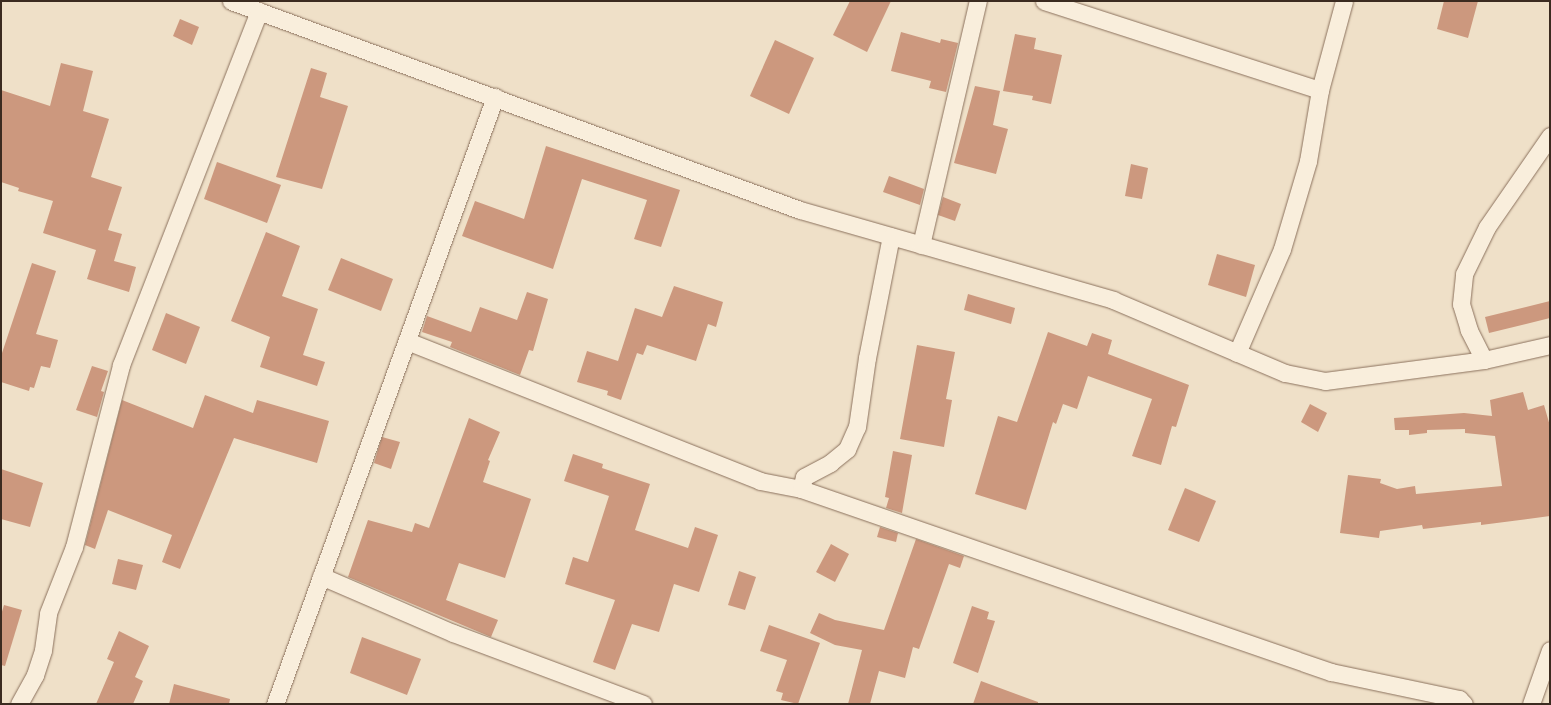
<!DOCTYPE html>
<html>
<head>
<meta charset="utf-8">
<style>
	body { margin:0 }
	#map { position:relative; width:1551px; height:705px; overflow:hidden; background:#efe0c8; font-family:Georgia,serif }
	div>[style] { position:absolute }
	.building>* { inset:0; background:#cc987e }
	.roads { filter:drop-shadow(0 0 1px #8b715d) drop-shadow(0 0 1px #8b715d) }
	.minor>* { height:17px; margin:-8.5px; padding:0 8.5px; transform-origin:8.5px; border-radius:8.5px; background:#f9eedc }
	span { translate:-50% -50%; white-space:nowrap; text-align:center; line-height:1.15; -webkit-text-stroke:3.5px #f6ebd8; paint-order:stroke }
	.frame { position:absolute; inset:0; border:2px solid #3b2b20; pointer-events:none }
</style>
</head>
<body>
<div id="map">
	<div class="building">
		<div style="clip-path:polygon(850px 1px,891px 1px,867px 52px,833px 35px)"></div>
		<div style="clip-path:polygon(1444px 1px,1478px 1px,1468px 38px,1437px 29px)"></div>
		<div style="clip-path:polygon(180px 19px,199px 27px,192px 45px,173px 36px)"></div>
		<div style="clip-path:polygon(901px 32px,940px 43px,941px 39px,958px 43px,946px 92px,929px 88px,931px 81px,891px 71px)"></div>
		<div style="clip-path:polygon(1015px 34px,1036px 38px,1034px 49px,1062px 55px,1051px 104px,1032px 100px,1033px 96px,1003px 91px)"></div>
		<div style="clip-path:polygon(775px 40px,814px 58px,789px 114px,750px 96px)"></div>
		<div style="clip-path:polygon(61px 63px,93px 71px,83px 111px,109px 119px,91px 177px,122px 187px,108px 230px,122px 234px,114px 261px,136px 267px,129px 292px,87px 279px,96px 250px,43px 233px,53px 201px,18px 191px,19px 188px,1px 182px,1px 90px,50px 106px)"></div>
		<div style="clip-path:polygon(311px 68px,327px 73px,320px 97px,348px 106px,322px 189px,276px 177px)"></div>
		<div style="clip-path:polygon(975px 86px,1000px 91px,993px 125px,1008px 129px,996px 174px,954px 163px)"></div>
		<div style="clip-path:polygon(546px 146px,680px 190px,661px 247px,634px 239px,647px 200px,582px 179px,553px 269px,462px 236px,475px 201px,524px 219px)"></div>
		<div style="clip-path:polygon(217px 162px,281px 185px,267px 223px,204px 199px)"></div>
		<div style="clip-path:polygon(1131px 164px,1148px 168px,1142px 199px,1125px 196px)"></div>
		<div style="clip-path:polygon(889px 176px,924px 189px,920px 205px,883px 192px)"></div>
		<div style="clip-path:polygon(943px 197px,961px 204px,955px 221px,938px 215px)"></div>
		<div style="clip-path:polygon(266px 232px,300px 246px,282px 296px,318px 309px,303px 355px,325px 362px,317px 386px,260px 367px,270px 337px,231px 321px)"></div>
		<div style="clip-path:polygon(1217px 254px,1255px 265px,1246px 297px,1208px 285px)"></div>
		<div style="clip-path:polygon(341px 258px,393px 279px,381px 311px,328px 290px)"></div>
		<div style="clip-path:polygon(32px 263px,56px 271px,36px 334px,58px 340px,50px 368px,41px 366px,34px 388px,30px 387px,29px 391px,1px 382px,1px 356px)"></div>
		<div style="clip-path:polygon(674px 286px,723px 302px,716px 327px,708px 324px,696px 361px,647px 345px,643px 355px,637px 353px,621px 400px,607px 395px,608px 391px,577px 382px,587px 351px,618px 361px,635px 308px,662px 317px)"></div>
		<div style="clip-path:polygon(527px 292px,548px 299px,533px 351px,529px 350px,520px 375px,450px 347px,452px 342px,422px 332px,427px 316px,471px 332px,480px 307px,517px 320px)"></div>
		<div style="clip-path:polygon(968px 294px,1015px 308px,1011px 324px,964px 310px)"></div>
		<div style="clip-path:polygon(1550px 301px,1550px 318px,1489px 333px,1485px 317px)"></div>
		<div style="clip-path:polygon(166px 313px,200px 327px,186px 364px,152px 350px)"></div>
		<div style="clip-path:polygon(1048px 332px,1087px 346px,1092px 333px,1112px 340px,1108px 354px,1189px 385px,1176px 427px,1172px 426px,1161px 465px,1132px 456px,1152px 399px,1088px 376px,1077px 409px,1063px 404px,1056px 424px,1053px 422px,1026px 510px,975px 494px,998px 416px,1017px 422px)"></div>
		<div style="clip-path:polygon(917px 345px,955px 352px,946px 399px,952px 400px,944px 447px,900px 439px)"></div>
		<div style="clip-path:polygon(92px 366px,108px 371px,101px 391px,104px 392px,97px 417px,76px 410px)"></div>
		<div style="clip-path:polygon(1523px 392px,1528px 410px,1544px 405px,1550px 426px,1550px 516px,1481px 525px,1481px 522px,1423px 529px,1422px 525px,1380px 531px,1379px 538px,1340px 533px,1348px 475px,1381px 479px,1380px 483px,1397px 489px,1415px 486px,1416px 494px,1502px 486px,1495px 436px,1465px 433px,1465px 429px,1427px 430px,1427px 433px,1409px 435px,1409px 430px,1395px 430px,1394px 418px,1464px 413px,1492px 416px,1490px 400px)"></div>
		<div style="clip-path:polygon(205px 395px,253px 413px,257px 400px,329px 421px,317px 463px,234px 438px,180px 569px,162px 562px,172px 535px,108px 510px,95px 549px,85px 545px,122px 400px,193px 428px)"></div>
		<div style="clip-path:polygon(1310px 404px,1327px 413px,1318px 432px,1301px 422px)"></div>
		<div style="clip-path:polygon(469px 418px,500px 432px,488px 460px,490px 461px,483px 482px,531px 499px,505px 578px,459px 563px,446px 600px,498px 620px,491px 637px,348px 577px,368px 520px,412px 532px,415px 523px,429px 528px)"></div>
		<div style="clip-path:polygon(382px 437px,400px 442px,391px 469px,374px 463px)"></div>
		<div style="clip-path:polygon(893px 451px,912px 455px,902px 513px,886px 508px,889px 498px,885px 497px)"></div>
		<div style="clip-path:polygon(573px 454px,603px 464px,602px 468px,650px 484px,635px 530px,688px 548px,695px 527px,718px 535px,699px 592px,674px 584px,659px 632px,632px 624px,615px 670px,593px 662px,615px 600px,565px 584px,573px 557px,588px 562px,609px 496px,564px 481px)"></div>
		<div style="clip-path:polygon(1px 469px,43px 483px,30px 527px,1px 519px)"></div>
		<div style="clip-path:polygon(1185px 488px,1216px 501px,1199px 542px,1168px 530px)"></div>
		<div style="clip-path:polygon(880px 527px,898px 533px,896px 542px,877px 537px)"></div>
		<div style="clip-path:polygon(916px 539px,964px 556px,960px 568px,949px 564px,919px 649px,913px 647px,905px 678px,879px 671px,870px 704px,848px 704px,862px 650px,835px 645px,810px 633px,819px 613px,835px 620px,884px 630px)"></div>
		<div style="clip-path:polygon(831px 544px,849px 554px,835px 582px,816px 572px)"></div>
		<div style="clip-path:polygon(118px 559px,143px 565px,136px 590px,112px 584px)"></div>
		<div style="clip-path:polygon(739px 571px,756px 577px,745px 610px,728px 605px)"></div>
		<div style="clip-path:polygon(4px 605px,22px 610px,5px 666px,1px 665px,1px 615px)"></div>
		<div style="clip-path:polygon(972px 606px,989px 612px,987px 619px,995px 621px,978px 673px,953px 663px)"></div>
		<div style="clip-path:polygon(769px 625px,820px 643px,798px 704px,781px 700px,783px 693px,776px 691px,787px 660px,760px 651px)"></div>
		<div style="clip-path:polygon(119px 631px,149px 646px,135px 677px,143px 681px,133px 704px,96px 704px,114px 662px,107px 659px)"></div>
		<div style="clip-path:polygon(362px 637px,421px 659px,407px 695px,350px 673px)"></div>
		<div style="clip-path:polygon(981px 681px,1038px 702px,1038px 704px,973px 704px)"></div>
		<div style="clip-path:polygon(174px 684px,230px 699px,229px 704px,169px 704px)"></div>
	</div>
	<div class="roads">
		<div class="minor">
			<div style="left:231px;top:1px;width:606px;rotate:20.17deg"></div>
			<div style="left:800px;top:210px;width:326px;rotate:16deg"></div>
			<div style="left:1113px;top:300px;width:187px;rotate:23deg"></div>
			<div style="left:1285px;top:373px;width:41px;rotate:11.3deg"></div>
			<div style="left:1325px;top:381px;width:160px;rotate:-7.5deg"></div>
			<div style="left:1484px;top:360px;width:68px;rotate:-12.8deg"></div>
			<div style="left:1044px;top:1px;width:290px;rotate:17.9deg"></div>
			<div style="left:921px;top:245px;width:251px;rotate:-76.9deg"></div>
			<div style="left:407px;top:341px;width:380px;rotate:21.6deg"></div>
			<div style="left:760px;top:481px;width:42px;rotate:11deg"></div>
			<div style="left:801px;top:489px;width:561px;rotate:19.05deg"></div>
			<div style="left:1331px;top:672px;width:131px;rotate:11.9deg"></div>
			<div style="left:1459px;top:699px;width:7px;rotate:45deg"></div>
			<div style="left:1237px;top:353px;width:113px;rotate:-66.6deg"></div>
			<div style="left:1282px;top:249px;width:92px;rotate:-73.5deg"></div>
			<div style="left:1308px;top:161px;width:72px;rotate:-80.4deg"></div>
			<div style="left:1320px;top:90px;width:92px;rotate:-74.9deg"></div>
			<div style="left:1484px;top:360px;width:34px;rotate:-117deg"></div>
			<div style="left:1469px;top:330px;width:27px;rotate:-107deg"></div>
			<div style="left:1461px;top:304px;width:30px;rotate:-84deg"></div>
			<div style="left:1464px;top:274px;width:52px;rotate:-63.9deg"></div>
			<div style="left:1487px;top:227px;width:111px;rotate:-55.3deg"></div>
			<div style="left:801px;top:489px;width:12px;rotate:-76deg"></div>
			<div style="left:804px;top:477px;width:30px;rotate:-28deg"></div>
			<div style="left:830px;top:463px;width:22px;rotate:-39deg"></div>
			<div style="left:847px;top:449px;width:24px;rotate:-66deg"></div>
			<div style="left:857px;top:427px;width:70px;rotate:-81.8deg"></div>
			<div style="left:867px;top:358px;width:124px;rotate:-78.9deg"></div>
			<div style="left:321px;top:576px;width:144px;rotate:23.4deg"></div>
			<div style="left:453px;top:633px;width:203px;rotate:20.5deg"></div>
			<div style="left:19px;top:704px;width:33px;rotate:-61deg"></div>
			<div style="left:35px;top:675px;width:26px;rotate:-72deg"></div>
			<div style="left:43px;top:650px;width:37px;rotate:-82deg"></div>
			<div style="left:48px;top:613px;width:71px;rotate:-68.5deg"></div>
			<div style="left:74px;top:547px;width:188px;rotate:-75.5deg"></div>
			<div style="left:121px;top:365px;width:380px;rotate:-68.7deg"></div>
			<div style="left:275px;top:704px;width:646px;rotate:-70.08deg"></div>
			<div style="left:1531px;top:704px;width:57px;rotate:-70.6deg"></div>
		</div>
	</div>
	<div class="frame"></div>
</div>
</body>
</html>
